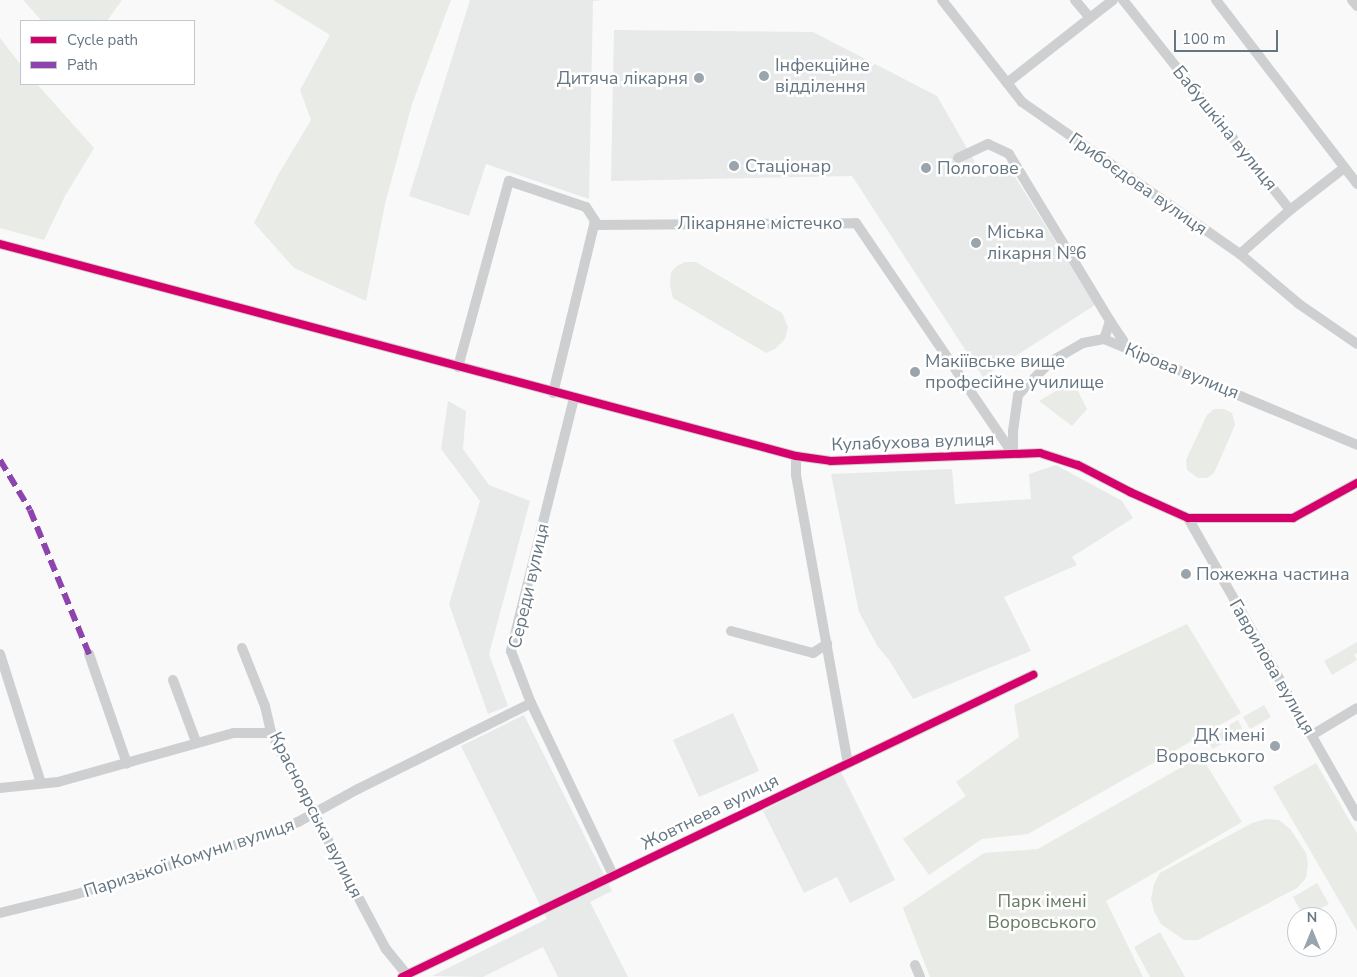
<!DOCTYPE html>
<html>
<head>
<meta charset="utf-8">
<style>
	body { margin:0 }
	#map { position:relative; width:1357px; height:977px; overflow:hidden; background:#f9f9f9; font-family:"Nunito Sans",sans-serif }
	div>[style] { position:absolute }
	.built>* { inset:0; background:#e8e9e9 }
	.green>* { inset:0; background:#e8ebe6 }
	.minor>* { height:10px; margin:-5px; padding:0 5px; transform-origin:5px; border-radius:5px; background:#cecfd0 }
	.quiet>* { height:6px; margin-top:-3px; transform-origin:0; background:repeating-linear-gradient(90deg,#8e44ad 0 12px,transparent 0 18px) }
	.cycleway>* { height:8px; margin:-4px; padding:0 4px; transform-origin:4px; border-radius:4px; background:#d6006c }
	.dots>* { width:14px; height:14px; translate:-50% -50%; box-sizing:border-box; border:2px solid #fff; border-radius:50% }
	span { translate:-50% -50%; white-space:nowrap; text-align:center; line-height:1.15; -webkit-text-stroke:5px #fff; paint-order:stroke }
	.poi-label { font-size:18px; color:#657683 }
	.left { translate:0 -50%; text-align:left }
	.right { translate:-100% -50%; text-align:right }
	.street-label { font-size:18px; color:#657683 }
	.park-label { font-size:18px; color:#687a64 }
	.legend { position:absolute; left:20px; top:20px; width:175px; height:65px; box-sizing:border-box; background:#fff; border:1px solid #c1c8cd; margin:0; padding:6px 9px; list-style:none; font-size:15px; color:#657683 }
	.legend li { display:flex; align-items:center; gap:10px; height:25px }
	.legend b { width:25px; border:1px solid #c1c8cd }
	.north { position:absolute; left:1287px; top:907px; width:50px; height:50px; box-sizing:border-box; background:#fff; border:1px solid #c1c8cd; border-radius:50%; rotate:0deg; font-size:14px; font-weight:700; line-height:20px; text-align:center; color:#657683 }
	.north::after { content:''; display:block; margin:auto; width:18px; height:22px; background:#99a4ac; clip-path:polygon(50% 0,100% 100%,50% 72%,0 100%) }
	.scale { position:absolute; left:1174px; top:30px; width:104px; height:22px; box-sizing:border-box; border:2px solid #657683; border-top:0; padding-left:6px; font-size:15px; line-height:18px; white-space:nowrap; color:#657683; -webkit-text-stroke:4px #fff; paint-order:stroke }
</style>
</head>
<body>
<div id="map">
	<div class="built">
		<div style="clip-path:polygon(470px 0,602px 0,593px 1px,589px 199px,486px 164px,469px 216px,409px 196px)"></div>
		<div style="clip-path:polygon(614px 30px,813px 32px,937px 96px,984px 178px,1009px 167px,1095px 305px,983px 377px,852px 176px,611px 181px)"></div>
		<div style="clip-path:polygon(448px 401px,466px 411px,463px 449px,489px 485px,530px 501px,489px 654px,508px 706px,488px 714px,449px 604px,480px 501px,441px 449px)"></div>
		<div style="clip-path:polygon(1056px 465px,1122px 501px,1133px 518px,1072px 557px,1077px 565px,1004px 597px,1031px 651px,913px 699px,889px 660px,878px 647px,859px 612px,831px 474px,952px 469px,955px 504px,1031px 499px,1029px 474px)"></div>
		<div style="clip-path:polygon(733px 713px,759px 771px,699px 797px,673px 740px)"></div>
		<div style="clip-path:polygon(524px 715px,612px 891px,590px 902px,628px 977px,558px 977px,543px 947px,483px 977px,432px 976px,547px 919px,461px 746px)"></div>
		<div style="clip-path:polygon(841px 772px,895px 880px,850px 903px,837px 877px,804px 893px,763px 811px)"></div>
	</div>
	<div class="green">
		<div style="clip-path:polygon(23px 0,122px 0,107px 21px,42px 21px)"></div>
		<div style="clip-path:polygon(273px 0,451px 0,412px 104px,385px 204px,366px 301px,294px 268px,254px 223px,278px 175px,311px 120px,300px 90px,330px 35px)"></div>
		<div style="clip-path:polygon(0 38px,21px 65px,21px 84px,37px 84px,94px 148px,65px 196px,44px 240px,0 228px)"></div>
		<div style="clip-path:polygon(685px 262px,696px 262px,782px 313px,788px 327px,785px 339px,775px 349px,766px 353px,673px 298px,670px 285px,671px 272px,677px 266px)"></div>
		<div style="clip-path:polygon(1073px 381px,1087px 409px,1072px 426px,1039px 401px)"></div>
		<div style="clip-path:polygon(1214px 409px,1224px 409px,1232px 413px,1235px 425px,1214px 473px,1207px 478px,1198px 478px,1187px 470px,1186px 460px,1207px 415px)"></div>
		<div style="clip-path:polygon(1187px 624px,1241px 713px,1028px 834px,982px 839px,929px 875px,903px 839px,966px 796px,956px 782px,1019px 737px,1014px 705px)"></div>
		<div style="clip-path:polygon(1357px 642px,1357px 653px,1354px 655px,1357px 660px,1332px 675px,1324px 661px)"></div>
		<div style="clip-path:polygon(1264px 705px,1271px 717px,1250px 729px,1243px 717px)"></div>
		<div style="clip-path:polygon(1238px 720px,1242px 728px,1240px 735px,1212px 749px,1208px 740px,1210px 736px)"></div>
		<div style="clip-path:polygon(1201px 756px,1242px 822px,1106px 901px,1143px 977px,930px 977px,903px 908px,984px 853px,1038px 849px)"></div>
		<div style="clip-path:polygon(1316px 763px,1357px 833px,1357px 931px,1273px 787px)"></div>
		<div style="clip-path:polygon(1266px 819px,1279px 820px,1291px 830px,1306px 853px,1308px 864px,1306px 878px,1297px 888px,1198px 940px,1184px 940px,1161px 924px,1154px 911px,1151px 899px,1154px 884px,1160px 873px,1252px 823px)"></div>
		<div style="clip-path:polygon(1317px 883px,1329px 904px,1304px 917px,1293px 897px)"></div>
		<div style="clip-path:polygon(1160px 932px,1185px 977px,1150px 977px,1134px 947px)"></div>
	</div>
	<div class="minor">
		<div style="left:942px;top:0;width:130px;rotate:51.9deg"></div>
		<div style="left:1022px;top:102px;width:266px;rotate:34.9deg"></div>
		<div style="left:1240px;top:254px;width:77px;rotate:40.3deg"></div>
		<div style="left:1299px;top:304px;width:70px;rotate:34.6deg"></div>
		<div style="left:1075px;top:0;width:23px;rotate:50deg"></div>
		<div style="left:1123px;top:0;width:268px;rotate:51.5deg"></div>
		<div style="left:1216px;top:0;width:232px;rotate:52.5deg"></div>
		<div style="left:1352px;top:0;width:8px;rotate:50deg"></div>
		<div style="left:1007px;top:83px;width:135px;rotate:-38.1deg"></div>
		<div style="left:958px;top:158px;width:33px;rotate:-25deg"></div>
		<div style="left:988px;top:144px;width:23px;rotate:25deg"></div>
		<div style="left:1009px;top:154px;width:195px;rotate:58.8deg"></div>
		<div style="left:1110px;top:321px;width:19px;rotate:108deg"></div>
		<div style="left:594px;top:225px;width:262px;rotate:-0.4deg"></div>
		<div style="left:856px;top:223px;width:279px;rotate:55.8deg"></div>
		<div style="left:0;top:244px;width:824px;rotate:14.91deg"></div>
		<div style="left:796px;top:456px;width:35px;rotate:8deg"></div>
		<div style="left:831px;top:461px;width:209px;rotate:-2.2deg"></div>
		<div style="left:1040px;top:453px;width:40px;rotate:18deg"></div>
		<div style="left:1078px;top:465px;width:59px;rotate:27.4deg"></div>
		<div style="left:1130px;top:492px;width:64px;rotate:24.1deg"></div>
		<div style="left:1188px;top:518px;width:105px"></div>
		<div style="left:1293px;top:518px;width:73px;rotate:-28.7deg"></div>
		<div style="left:1240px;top:254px;width:67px;rotate:-41.3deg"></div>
		<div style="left:1290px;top:210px;width:68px;rotate:-37.9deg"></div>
		<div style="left:1110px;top:321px;width:34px;rotate:56deg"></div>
		<div style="left:458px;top:367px;width:193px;rotate:-74.7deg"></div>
		<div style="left:509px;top:181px;width:81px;rotate:18.7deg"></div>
		<div style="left:586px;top:207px;width:17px;rotate:57deg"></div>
		<div style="left:595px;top:221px;width:177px;rotate:103.7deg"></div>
		<div style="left:574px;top:398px;width:261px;rotate:104deg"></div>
		<div style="left:511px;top:651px;width:56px;rotate:69deg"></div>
		<div style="left:531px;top:703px;width:191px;rotate:64.5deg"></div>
		<div style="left:1013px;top:453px;width:22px;rotate:-90deg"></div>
		<div style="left:1013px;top:431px;width:36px;rotate:-82deg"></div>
		<div style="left:1018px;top:395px;width:46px;rotate:-45.9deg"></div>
		<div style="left:1050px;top:362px;width:38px;rotate:-30deg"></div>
		<div style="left:1083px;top:343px;width:21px;rotate:-11deg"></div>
		<div style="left:1104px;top:339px;width:274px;rotate:22.7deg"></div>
		<div style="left:796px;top:456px;width:19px;rotate:90deg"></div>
		<div style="left:796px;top:475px;width:293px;rotate:79.8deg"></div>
		<div style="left:1188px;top:518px;width:343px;rotate:60.4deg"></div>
		<div style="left:731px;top:631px;width:85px;rotate:15deg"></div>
		<div style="left:813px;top:653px;width:17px;rotate:-33deg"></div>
		<div style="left:242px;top:648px;width:62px;rotate:68.4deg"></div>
		<div style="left:265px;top:706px;width:28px;rotate:77deg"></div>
		<div style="left:271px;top:733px;width:245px;rotate:62deg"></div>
		<div style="left:386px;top:949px;width:36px;rotate:51deg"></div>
		<div style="left:0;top:654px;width:135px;rotate:72.4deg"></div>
		<div style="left:89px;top:654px;width:116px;rotate:70.9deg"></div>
		<div style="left:173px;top:680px;width:66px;rotate:69.6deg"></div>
		<div style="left:1312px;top:735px;width:52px;rotate:-31deg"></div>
		<div style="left:0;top:788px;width:58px;rotate:-5.9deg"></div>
		<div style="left:58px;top:782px;width:183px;rotate:-15.6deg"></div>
		<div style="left:234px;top:733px;width:37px"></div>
		<div style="left:0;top:913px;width:79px;rotate:-13.9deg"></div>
		<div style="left:77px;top:894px;width:147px;rotate:-17deg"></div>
		<div style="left:218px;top:851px;width:85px;rotate:-19.9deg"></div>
		<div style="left:298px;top:822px;width:68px;rotate:-28.8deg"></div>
		<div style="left:358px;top:789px;width:193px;rotate:-26.4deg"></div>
		<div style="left:915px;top:965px;width:13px;rotate:67deg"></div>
		<div style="left:402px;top:977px;width:700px;rotate:-25.58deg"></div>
	</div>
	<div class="quiet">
		<div style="left:0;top:460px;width:58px;rotate:59deg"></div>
		<div style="left:30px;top:510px;width:156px;rotate:67.7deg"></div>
	</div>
	<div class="cycleway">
		<div style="left:0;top:244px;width:824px;rotate:14.91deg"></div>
		<div style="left:796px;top:456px;width:35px;rotate:8deg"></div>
		<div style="left:831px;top:461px;width:209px;rotate:-2.2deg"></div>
		<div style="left:1040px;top:453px;width:40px;rotate:18deg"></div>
		<div style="left:1078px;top:465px;width:59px;rotate:27.4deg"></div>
		<div style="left:1130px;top:492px;width:64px;rotate:24.1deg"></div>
		<div style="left:1188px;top:518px;width:105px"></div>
		<div style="left:1293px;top:518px;width:73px;rotate:-28.7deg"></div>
		<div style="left:402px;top:977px;width:700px;rotate:-25.58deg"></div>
	</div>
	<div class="dots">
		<div style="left:764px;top:76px;background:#99a4ac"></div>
		<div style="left:699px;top:78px;background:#99a4ac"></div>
		<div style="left:734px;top:166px;background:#99a4ac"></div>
		<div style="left:926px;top:168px;background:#99a4ac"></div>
		<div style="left:976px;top:243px;background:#99a4ac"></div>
		<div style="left:915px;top:372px;background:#99a4ac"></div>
		<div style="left:1186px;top:574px;background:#99a4ac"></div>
		<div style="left:1275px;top:746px;background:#99a4ac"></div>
	</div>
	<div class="poi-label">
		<span class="left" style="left:775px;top:76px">Інфекційне<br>відділення</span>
		<span class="right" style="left:688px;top:78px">Дитяча лікарня</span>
		<span class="left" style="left:745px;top:166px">Стаціонар</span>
		<span class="left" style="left:937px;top:168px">Пологове</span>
		<span class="left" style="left:987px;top:243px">Міська<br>лікарня №6</span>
		<span class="left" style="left:925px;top:372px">Макіївське вище<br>професійне училище</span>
		<span class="left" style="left:1196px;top:574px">Пожежна частина</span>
		<span class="right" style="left:1265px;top:746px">ДК імені<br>Воровського</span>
	</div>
	<div class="street-label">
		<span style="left:1225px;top:128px;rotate:51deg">Бабушкіна вулиця</span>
		<span style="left:1138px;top:184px;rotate:35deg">Грибоєдова вулиця</span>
		<span style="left:760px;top:223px">Лікарняне містечко</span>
		<span style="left:1182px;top:371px;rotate:22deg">Кірова вулиця</span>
		<span style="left:913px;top:442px;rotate:-2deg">Кулабухова вулиця</span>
		<span style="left:529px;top:586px;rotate:-77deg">Середи вулиця</span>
		<span style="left:1272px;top:667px;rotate:60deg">Гаврилова вулиця</span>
		<span style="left:710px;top:812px;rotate:-26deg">Жовтнева вулиця</span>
		<span style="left:316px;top:815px;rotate:63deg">Красноярська вулиця</span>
		<span style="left:189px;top:858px;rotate:-18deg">Паризької Комуни вулиця</span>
	</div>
	<div class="park-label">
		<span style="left:1042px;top:912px">Парк імені<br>Воровського</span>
	</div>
	<ul class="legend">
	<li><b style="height:6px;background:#d6006c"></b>Cycle path</li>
	<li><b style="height:6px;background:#8e44ad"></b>Path</li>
	</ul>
	<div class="north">N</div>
	<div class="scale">100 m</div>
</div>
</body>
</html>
